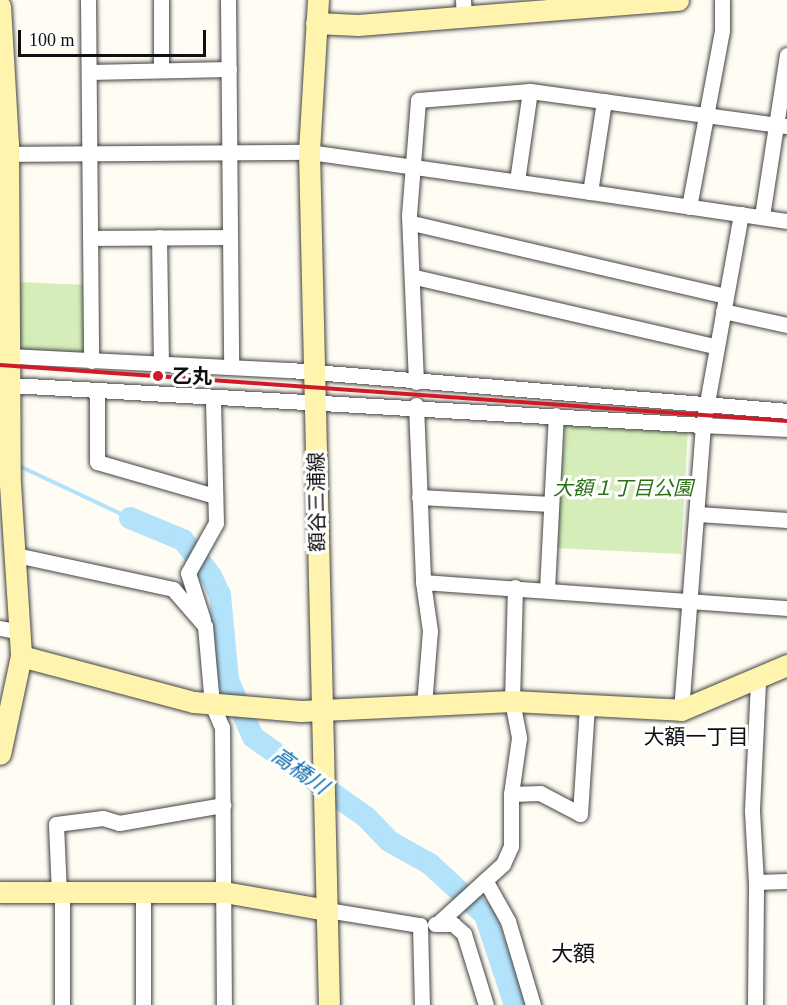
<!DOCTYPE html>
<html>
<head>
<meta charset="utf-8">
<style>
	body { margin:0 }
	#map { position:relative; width:787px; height:1005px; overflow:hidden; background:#fffcf3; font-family:"Times New Roman","Noto Sans JP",serif }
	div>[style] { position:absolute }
	.green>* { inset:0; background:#d5eeb9 }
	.stream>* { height:4px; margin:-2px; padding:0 2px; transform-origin:2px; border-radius:2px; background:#b3e2fb }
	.river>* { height:22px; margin:-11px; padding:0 11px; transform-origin:11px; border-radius:11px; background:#b3e2fb }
	.roads { filter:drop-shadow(0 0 2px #434343) drop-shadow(0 0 2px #434343) }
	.street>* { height:15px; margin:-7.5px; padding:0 7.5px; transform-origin:7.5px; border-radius:7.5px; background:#fff }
	.secondary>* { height:21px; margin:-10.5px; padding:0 10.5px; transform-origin:10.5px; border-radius:10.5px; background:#fff4ae }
	.rail>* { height:4px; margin:-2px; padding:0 2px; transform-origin:2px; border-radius:2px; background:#ce1b28 }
	.dots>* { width:16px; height:16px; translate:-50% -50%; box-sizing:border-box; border:3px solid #fff; border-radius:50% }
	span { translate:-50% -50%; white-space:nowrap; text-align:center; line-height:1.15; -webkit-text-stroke:6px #fff; paint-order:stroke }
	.poi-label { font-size:20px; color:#101010; font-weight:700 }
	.left { translate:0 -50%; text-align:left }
	.park-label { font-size:20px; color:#2d6f19; font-style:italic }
	.street-label { font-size:20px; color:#101010 }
	.neighbourhood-label { font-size:21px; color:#101010 }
	.water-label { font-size:21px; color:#0d6caf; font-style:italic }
	.quarter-label { font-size:22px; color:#101010 }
	.scale { position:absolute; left:18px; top:30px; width:188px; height:27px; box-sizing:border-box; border:3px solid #101010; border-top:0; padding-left:8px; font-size:18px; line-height:21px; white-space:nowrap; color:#101010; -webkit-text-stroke:4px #fff; paint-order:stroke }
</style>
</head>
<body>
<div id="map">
	<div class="green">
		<div style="clip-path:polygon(20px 282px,86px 285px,85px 357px,17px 352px)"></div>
		<div style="clip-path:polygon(566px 422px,688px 429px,681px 554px,555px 548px)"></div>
	</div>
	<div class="stream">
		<div style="left:15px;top:464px;width:127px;rotate:25.2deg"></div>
	</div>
	<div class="river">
		<div style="left:130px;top:518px;width:57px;rotate:22.5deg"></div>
		<div style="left:183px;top:540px;width:46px;rotate:52.1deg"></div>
		<div style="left:211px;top:576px;width:21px;rotate:65deg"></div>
		<div style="left:220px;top:595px;width:85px;rotate:84.6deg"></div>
		<div style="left:228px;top:680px;width:62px;rotate:66.3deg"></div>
		<div style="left:253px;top:737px;width:138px;rotate:35.3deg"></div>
		<div style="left:366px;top:817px;width:33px;rotate:46deg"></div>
		<div style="left:389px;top:841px;width:47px;rotate:29.3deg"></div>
		<div style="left:430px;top:864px;width:75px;rotate:42.8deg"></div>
		<div style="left:485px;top:915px;width:95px;rotate:71.6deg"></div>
	</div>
	<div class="roads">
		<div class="street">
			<div style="left:88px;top:0;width:361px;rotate:89.5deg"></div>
			<div style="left:228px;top:0;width:366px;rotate:89.5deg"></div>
			<div style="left:463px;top:0;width:17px;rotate:87deg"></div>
			<div style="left:161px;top:70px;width:70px;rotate:-90deg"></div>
			<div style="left:89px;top:72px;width:140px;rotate:-1.2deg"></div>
			<div style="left:604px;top:101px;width:92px;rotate:98.7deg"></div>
			<div style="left:590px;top:192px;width:199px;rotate:8.4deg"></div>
			<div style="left:0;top:154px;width:309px;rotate:-0.4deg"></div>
			<div style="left:309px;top:152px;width:284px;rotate:8.1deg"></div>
			<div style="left:517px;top:181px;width:91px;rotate:-81.8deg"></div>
			<div style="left:689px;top:207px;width:180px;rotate:-79.4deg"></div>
			<div style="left:722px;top:30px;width:30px;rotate:-90deg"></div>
			<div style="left:741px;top:214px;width:214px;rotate:100.2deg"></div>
			<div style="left:703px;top:425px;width:84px;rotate:2.7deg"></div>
			<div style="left:762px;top:216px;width:163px;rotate:-81.2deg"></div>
			<div style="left:412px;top:223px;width:321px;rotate:13.1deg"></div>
			<div style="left:159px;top:237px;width:124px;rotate:89.1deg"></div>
			<div style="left:90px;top:238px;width:140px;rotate:-0.4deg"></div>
			<div style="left:415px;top:277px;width:308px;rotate:13deg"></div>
			<div style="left:723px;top:311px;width:66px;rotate:12.3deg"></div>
			<div style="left:11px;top:356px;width:279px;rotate:2.9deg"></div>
			<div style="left:290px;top:370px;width:499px;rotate:4.7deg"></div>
			<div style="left:416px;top:382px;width:167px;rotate:-92.4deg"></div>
			<div style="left:409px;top:215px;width:115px;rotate:-85.5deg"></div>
			<div style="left:418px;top:100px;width:112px;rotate:-4.6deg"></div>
			<div style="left:530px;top:91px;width:259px;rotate:7.8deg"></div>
			<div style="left:11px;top:385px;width:693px;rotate:3.31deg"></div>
			<div style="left:703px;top:425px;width:286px;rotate:94.4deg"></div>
			<div style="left:97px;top:391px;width:71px;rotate:90deg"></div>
			<div style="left:97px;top:462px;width:123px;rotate:16.1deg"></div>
			<div style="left:416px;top:405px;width:177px;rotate:87.7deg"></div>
			<div style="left:419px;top:497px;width:132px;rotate:3deg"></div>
			<div style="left:698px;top:514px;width:89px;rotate:3.9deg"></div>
			<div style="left:16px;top:555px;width:161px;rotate:12.2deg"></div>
			<div style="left:173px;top:589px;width:49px;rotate:49.1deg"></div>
			<div style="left:205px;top:626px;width:78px;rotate:84.9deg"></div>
			<div style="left:212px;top:704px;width:25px;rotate:67deg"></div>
			<div style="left:222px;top:727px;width:278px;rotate:89.6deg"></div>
			<div style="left:515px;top:587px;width:114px;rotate:91.5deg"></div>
			<div style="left:512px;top:701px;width:38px;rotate:79deg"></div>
			<div style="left:519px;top:738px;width:57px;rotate:98.1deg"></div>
			<div style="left:511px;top:794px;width:29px;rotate:-2deg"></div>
			<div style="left:540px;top:793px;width:45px;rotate:27.7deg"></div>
			<div style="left:580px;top:814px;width:108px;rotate:-86.3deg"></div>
			<div style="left:547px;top:590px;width:175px;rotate:-87.1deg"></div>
			<div style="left:203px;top:620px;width:49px;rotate:-107.7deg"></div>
			<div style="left:188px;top:573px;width:57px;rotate:-60.8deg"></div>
			<div style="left:216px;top:523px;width:125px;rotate:-91.4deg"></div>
			<div style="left:0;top:628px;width:20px;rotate:11deg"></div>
			<div style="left:758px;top:682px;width:129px;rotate:92.7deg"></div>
			<div style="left:752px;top:811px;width:71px;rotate:86.8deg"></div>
			<div style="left:756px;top:882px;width:31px;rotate:-2deg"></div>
			<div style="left:424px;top:705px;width:74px;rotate:-85.4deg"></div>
			<div style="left:430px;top:631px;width:49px;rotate:-98.1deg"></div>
			<div style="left:423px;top:582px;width:365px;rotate:4.1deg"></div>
			<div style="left:485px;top:880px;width:47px;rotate:60.7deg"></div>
			<div style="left:508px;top:921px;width:88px;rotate:73.4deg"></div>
			<div style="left:59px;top:893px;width:69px;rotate:-92.5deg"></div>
			<div style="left:56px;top:824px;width:47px;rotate:-7.3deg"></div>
			<div style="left:103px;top:818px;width:17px;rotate:17deg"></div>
			<div style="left:119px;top:823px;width:106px;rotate:-9.8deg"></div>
			<div style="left:143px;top:893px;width:112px;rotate:90deg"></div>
			<div style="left:327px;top:910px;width:94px;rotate:9.2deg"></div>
			<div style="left:420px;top:925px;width:80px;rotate:88.6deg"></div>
			<div style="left:435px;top:924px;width:18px"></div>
			<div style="left:453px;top:924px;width:15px;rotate:42deg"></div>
			<div style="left:464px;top:934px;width:74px;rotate:72.8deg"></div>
			<div style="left:437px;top:924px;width:89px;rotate:-42.3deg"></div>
			<div style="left:503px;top:864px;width:20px;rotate:-66deg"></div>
			<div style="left:511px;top:846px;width:52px;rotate:-90deg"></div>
			<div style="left:62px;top:1005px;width:112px;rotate:-90deg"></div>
			<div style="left:755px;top:1005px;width:123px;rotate:-89.5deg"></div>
		</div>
		<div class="secondary">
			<div style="left:318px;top:0;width:152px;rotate:93.4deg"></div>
			<div style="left:309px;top:152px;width:853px;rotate:88.66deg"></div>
			<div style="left:0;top:6px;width:137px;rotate:86.7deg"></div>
			<div style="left:8px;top:143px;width:341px;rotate:89.7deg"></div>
			<div style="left:10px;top:484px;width:172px;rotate:86.3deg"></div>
			<div style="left:21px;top:656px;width:100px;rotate:102.1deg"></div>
			<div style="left:316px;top:23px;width:42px;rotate:2.7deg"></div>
			<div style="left:358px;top:25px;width:321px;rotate:-4.5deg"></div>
			<div style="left:21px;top:656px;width:179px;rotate:14.9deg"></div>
			<div style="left:194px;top:702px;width:107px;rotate:4.8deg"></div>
			<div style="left:301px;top:711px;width:211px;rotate:-2.7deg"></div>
			<div style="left:512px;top:701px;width:169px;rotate:3deg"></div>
			<div style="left:681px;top:710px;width:115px;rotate:-23deg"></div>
			<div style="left:0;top:892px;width:224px"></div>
			<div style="left:224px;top:892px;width:105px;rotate:9.9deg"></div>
		</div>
	</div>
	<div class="rail">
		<div style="left:0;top:365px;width:789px;rotate:4.07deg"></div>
	</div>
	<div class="dots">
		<div style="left:158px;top:376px;background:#ce1b28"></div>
	</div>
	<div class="poi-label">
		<span class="left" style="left:172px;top:376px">乙丸</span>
	</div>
	<div class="park-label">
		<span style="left:623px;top:488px">大額１丁目公園</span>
	</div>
	<div class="street-label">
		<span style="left:317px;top:502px;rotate:-91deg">額谷三浦線</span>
	</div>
	<div class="neighbourhood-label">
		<span style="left:696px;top:737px">大額一丁目</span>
	</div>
	<div class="water-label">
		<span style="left:300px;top:771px;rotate:35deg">高橋川</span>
	</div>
	<div class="quarter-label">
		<span style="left:573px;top:954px">大額</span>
	</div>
	<div class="scale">100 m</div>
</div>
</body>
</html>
